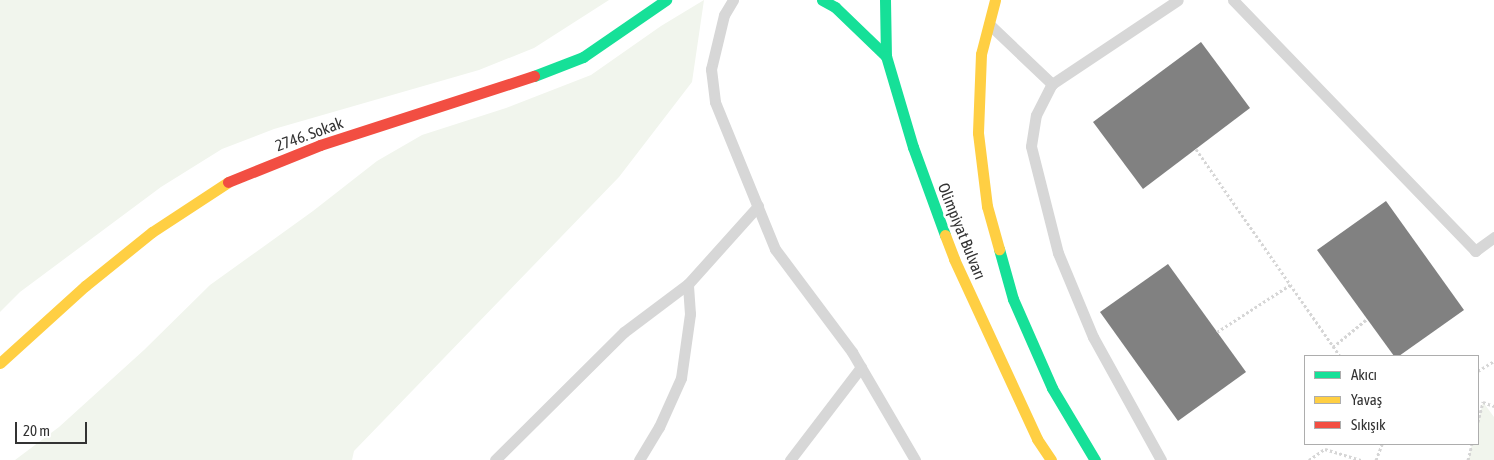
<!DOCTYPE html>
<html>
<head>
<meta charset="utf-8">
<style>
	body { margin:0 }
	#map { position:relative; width:1494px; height:460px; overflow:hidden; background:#fff; font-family:"Asap Condensed",sans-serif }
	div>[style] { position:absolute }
	.green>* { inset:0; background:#f1f5ed }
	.building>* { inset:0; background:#818181 }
	.path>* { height:3px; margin-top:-1.5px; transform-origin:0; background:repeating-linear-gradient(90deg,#d6d6d6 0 2.5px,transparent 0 5px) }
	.lane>* { height:11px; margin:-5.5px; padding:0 5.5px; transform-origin:5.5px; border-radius:5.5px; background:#d7d7d7 }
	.fast>* { height:11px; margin:-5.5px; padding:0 5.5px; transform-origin:5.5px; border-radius:5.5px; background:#16e098 }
	.slow>* { height:11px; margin:-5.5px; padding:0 5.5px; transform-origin:5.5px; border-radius:5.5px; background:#ffcf43 }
	.jam>* { height:11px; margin:-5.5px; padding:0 5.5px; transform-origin:5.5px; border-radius:5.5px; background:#f24e42 }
	span { translate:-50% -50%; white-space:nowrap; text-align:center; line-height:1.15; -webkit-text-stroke:5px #fff; paint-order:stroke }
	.street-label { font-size:16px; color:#333 }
	.legend { position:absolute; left:1304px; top:355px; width:175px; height:90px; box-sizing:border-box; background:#fff; border:1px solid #adadad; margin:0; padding:6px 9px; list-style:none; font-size:15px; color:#333 }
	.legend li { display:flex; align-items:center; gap:10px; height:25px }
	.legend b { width:25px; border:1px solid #adadad }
	.scale { position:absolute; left:15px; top:422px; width:72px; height:22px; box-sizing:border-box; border:2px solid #333; border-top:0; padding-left:6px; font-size:15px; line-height:18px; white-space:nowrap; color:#333; -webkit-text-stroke:4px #fff; paint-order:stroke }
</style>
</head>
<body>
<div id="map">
	<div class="green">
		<div style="clip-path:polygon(0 0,609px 0,534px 48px,479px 70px,274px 129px,222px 149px,161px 187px,20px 292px,0 312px)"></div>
		<div style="clip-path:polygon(704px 0,692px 82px,619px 177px,354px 451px,352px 460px,15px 460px,59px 427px,144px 350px,210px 285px,313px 211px,377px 161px,422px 135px,506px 108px,591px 75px,661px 26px)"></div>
		<div style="clip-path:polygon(1483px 402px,1494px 417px,1494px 460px,1468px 460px,1472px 444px,1478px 444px,1478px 422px)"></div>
	</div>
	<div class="building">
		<div style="clip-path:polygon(1201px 42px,1250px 108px,1143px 189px,1093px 122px)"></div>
		<div style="clip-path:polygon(1386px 201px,1464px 310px,1399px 356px,1394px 356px,1317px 250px)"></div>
		<div style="clip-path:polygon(1168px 264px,1246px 372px,1178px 421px,1100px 312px)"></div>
	</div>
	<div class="path">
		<div style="left:1196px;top:149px;width:252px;rotate:55.2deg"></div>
		<div style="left:1217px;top:332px;width:87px;rotate:-32.8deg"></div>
		<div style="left:1333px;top:347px;width:44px;rotate:-39.5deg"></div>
		<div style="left:1478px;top:371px;width:19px;rotate:-32deg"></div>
		<div style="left:1478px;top:422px;width:21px;rotate:-76deg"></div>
		<div style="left:1483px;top:402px;width:12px;rotate:20deg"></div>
		<div style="left:1309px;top:460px;width:19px;rotate:-35deg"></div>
		<div style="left:1325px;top:449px;width:39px;rotate:17deg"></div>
		<div style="left:1376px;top:460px;width:17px;rotate:-69deg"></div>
		<div style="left:1468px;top:460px;width:16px;rotate:-76deg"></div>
	</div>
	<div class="lane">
		<div style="left:733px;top:0;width:17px;rotate:121deg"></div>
		<div style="left:724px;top:15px;width:56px;rotate:103.5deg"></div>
		<div style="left:711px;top:69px;width:33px;rotate:83deg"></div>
		<div style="left:715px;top:102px;width:159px;rotate:67.8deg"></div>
		<div style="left:775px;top:249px;width:129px;rotate:53.2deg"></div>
		<div style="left:852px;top:352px;width:125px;rotate:59.7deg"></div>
		<div style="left:1233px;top:0;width:349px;rotate:46deg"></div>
		<div style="left:1475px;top:251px;width:24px;rotate:-36deg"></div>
		<div style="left:990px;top:25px;width:86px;rotate:43.6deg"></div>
		<div style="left:495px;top:460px;width:182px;rotate:-44.8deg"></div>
		<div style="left:624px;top:332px;width:80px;rotate:-36.9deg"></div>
		<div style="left:688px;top:284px;width:105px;rotate:-48.1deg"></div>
		<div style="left:639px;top:460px;width:39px;rotate:-59deg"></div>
		<div style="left:659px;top:427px;width:54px;rotate:-65.8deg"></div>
		<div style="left:681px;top:378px;width:65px;rotate:-82deg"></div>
		<div style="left:690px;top:314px;width:30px;rotate:-94deg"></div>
		<div style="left:790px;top:460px;width:117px;rotate:-52.6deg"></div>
		<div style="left:1161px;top:460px;width:141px;rotate:-118.9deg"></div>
		<div style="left:1093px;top:337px;width:91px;rotate:-112.6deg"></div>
		<div style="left:1058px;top:253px;width:110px;rotate:-104.2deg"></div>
		<div style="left:1031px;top:146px;width:31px;rotate:-81deg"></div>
		<div style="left:1036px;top:115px;width:35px;rotate:-63deg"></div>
		<div style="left:1052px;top:84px;width:151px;rotate:-33.7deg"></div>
	</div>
	<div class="fast">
		<div style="left:822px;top:0;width:15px;rotate:28deg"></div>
		<div style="left:835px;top:7px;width:71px;rotate:43.9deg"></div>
		<div style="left:885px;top:0;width:56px;rotate:89deg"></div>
		<div style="left:886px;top:56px;width:95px;rotate:73.5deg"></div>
		<div style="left:913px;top:147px;width:94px;rotate:70deg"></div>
		<div style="left:534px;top:76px;width:53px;rotate:-21.2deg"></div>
		<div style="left:583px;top:57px;width:101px;rotate:-34.5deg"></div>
		<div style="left:999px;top:249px;width:52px;rotate:74.4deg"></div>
		<div style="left:1013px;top:299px;width:97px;rotate:66.3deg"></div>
		<div style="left:1052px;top:388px;width:84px;rotate:59.2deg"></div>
	</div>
	<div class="slow">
		<div style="left:995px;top:0;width:56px;rotate:104.5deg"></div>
		<div style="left:981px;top:54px;width:79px;rotate:92.2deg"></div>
		<div style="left:978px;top:133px;width:74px;rotate:83deg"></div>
		<div style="left:987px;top:206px;width:45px;rotate:74.4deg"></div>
		<div style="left:945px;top:235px;width:26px;rotate:69deg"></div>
		<div style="left:954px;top:259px;width:198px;rotate:65.2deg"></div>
		<div style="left:1037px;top:439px;width:25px;rotate:56deg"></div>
		<div style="left:0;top:363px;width:115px;rotate:-42.2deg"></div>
		<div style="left:85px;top:286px;width:86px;rotate:-38.9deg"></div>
		<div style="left:152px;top:232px;width:91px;rotate:-33.3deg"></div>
	</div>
	<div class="jam">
		<div style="left:228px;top:182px;width:99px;rotate:-21.9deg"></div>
		<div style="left:320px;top:145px;width:225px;rotate:-17.9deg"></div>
	</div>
	<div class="street-label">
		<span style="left:309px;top:134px;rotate:-20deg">2746. Sokak</span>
		<span style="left:962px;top:231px;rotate:68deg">Olimpiyat Bulvarı</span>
	</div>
	<ul class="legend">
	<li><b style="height:6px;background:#16e098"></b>Akıcı</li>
	<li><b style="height:6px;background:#ffcf43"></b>Yavaş</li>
	<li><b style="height:6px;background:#f24e42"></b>Sıkışık</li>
	</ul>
	<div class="scale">20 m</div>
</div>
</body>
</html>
